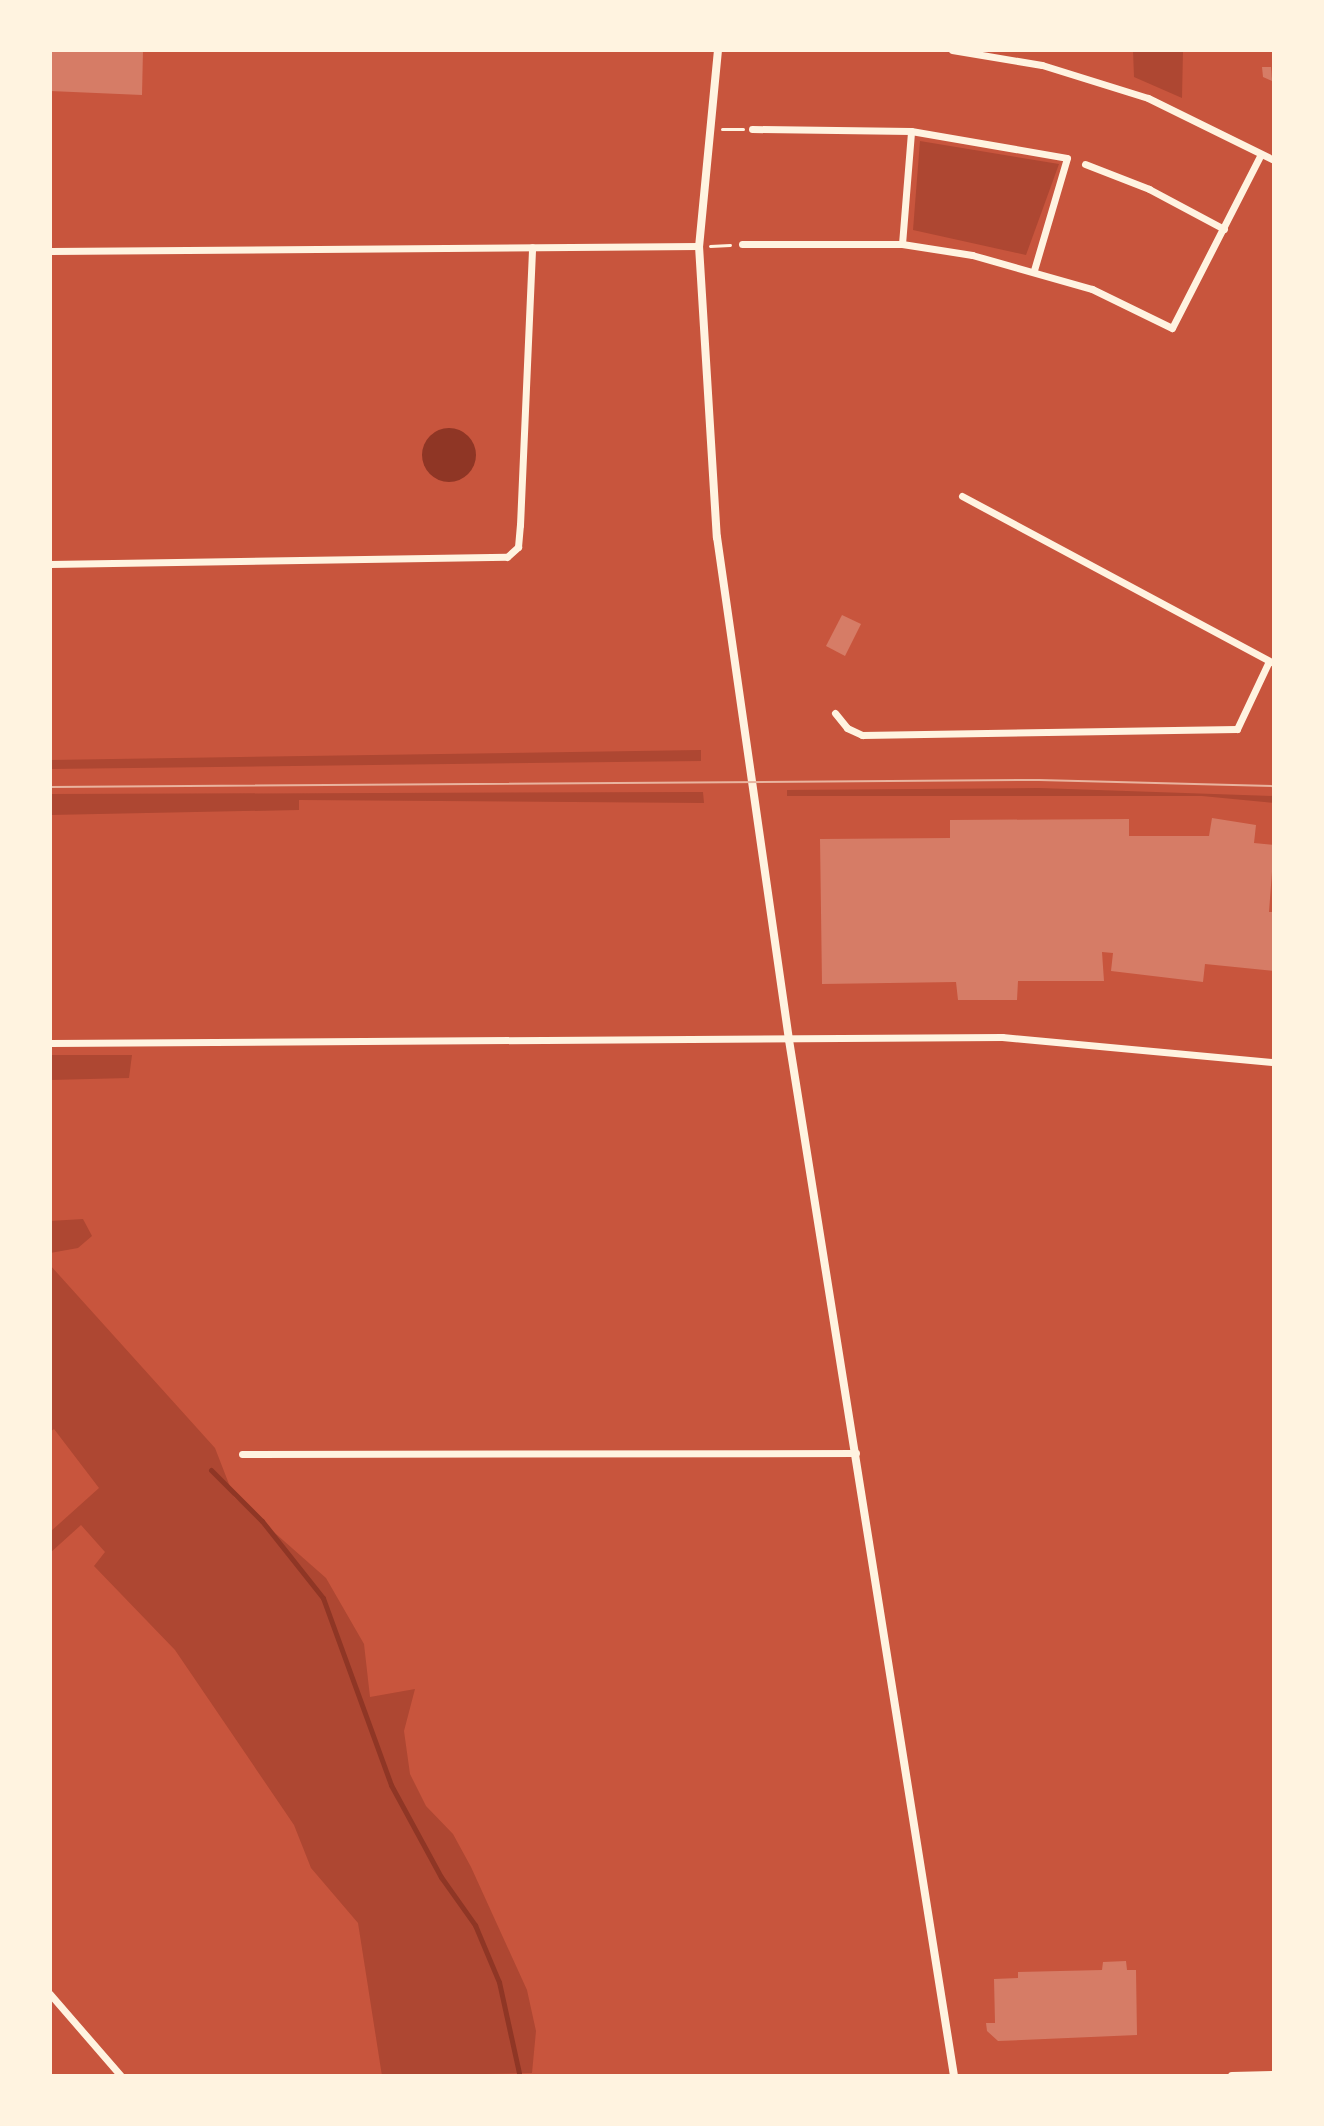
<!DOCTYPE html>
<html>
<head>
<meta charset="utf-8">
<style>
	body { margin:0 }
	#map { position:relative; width:1324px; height:2126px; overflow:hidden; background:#c8553d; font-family:Ubuntu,sans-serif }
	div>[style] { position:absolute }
	.green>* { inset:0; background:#ae4732 }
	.water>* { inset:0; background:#8f3625 }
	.round { border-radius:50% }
	.stream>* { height:5px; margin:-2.5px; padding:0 2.5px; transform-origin:2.5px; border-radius:2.5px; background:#8f3625 }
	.building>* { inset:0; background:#d67c66 }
	.path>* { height:3px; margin:-1.5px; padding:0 1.5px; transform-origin:1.5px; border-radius:1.5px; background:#fff3e0 }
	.minor>* { height:7px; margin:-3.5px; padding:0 3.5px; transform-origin:3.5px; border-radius:3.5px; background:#fff3e0 }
	.tertiary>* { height:8px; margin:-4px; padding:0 4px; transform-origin:4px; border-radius:4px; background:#fff3e0 }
	.tram>* { height:2px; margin:-1px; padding:0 1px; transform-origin:1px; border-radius:1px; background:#e9b49f }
	span { translate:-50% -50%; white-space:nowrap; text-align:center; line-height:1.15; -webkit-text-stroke:8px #fff3e0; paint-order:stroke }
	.frame { position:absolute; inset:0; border:52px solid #fff3e0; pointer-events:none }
</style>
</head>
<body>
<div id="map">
	<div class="green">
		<div style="clip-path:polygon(1133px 50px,1183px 50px,1182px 98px,1134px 77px)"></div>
		<div style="clip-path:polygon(920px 141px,1059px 164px,1026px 255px,913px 230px)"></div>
		<div style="clip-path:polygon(701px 750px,701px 761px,50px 769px,50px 760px)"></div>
		<div style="clip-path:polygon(1039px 788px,1274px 796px,1274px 803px,1202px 796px,787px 796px,787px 790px)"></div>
		<div style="clip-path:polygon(703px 792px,704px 803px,299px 800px,299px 810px,50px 815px,50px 794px)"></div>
		<div style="clip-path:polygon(50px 1055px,132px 1055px,129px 1078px,50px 1080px)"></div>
		<div style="clip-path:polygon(83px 1219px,92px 1236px,78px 1248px,50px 1253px,50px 1221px)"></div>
		<div style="clip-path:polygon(50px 1265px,215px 1448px,234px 1497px,326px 1578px,364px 1644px,370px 1697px,415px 1689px,404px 1731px,410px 1774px,426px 1806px,453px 1834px,471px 1867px,527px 1990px,536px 2031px,532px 2073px,382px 2076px,358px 1923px,311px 1868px,294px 1825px,175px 1650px,94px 1566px,105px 1552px,81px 1525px,50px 1553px,50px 1532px,99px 1488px,54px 1429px,50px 1432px)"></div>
	</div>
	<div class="water">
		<div class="round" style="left:422px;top:428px;width:54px;height:54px"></div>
	</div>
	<div class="stream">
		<div style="left:211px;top:1470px;width:72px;rotate:45deg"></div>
		<div style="left:262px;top:1521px;width:98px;rotate:51.6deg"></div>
		<div style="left:323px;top:1598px;width:199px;rotate:70deg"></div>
		<div style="left:391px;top:1785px;width:105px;rotate:61.5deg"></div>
		<div style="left:441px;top:1877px;width:59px;rotate:54.7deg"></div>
		<div style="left:475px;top:1925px;width:62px;rotate:67.2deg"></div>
		<div style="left:499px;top:1982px;width:93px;rotate:77.6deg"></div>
	</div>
	<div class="building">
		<div style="clip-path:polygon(50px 50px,143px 50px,142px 95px,50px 91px)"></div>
		<div style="clip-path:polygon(1262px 67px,1271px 67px,1272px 81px,1263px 77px)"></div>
		<div style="clip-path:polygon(842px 615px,861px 624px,845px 656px,826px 646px)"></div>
		<div style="clip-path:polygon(1212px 818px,1256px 825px,1254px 843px,1274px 845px,1269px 912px,1274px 912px,1274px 971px,1205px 964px,1203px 982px,1111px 971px,1113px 953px,1102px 952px,1104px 981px,1018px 981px,1017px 1000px,958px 1000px,956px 982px,822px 984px,820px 839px,950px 838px,950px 820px,1129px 819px,1129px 836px,1209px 836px)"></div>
		<div style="clip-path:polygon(1126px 1961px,1127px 1970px,1136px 1970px,1137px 2035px,998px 2041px,987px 2031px,986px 2023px,995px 2023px,994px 1979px,1018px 1978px,1018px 1972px,1102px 1970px,1103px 1962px)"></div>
	</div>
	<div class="path">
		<div style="left:722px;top:129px;width:21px"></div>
		<div style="left:710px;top:246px;width:20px;rotate:-3deg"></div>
	</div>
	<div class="minor">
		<div style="left:952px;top:50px;width:91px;rotate:9.5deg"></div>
		<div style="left:1042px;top:65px;width:111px;rotate:17.3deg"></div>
		<div style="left:1148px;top:98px;width:140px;rotate:26.2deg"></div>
		<div style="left:752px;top:129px;width:159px;rotate:0.7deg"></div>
		<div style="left:911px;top:131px;width:158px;rotate:9.8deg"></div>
		<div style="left:1067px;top:158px;width:117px;rotate:106.4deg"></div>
		<div style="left:1085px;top:164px;width:69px;rotate:21.3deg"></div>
		<div style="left:1149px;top:189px;width:85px;rotate:28.1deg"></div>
		<div style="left:742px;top:244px;width:160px"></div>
		<div style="left:902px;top:244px;width:71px;rotate:8.9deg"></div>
		<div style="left:972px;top:255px;width:125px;rotate:15.8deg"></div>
		<div style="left:1092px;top:289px;width:89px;rotate:26deg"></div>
		<div style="left:1172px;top:328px;width:195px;rotate:-62.9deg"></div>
		<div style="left:902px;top:244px;width:113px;rotate:-85.4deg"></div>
		<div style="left:50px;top:251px;width:649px;rotate:-0.44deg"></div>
		<div style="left:962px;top:496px;width:354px;rotate:28.2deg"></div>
		<div style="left:50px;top:564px;width:457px;rotate:-0.9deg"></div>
		<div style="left:507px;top:557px;width:15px;rotate:-42deg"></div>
		<div style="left:518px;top:547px;width:22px;rotate:-85deg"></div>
		<div style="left:520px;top:525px;width:278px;rotate:-87.5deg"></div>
		<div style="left:835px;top:713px;width:19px;rotate:51deg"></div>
		<div style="left:847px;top:728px;width:17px;rotate:25deg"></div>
		<div style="left:862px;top:735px;width:375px;rotate:-0.9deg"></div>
		<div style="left:1237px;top:729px;width:75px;rotate:-64.8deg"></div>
		<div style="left:50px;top:1043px;width:952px;rotate:-0.36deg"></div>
		<div style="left:1002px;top:1037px;width:273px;rotate:5.3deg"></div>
		<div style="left:242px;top:1454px;width:614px;rotate:-0.09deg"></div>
		<div style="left:50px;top:1994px;width:108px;rotate:49.1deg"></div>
	</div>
	<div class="tertiary">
		<div style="left:718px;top:50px;width:197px;rotate:95.5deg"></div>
		<div style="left:699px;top:246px;width:292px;rotate:86.5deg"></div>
		<div style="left:717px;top:537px;width:508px;rotate:81.85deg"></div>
		<div style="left:789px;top:1040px;width:1049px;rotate:80.95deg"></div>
		<div style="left:1232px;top:2076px;width:42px;rotate:-1.4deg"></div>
	</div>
	<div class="tram">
		<div style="left:50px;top:787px;width:989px;rotate:-0.41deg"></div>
		<div style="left:1039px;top:780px;width:235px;rotate:1.5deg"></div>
	</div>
	<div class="frame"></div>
</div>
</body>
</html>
